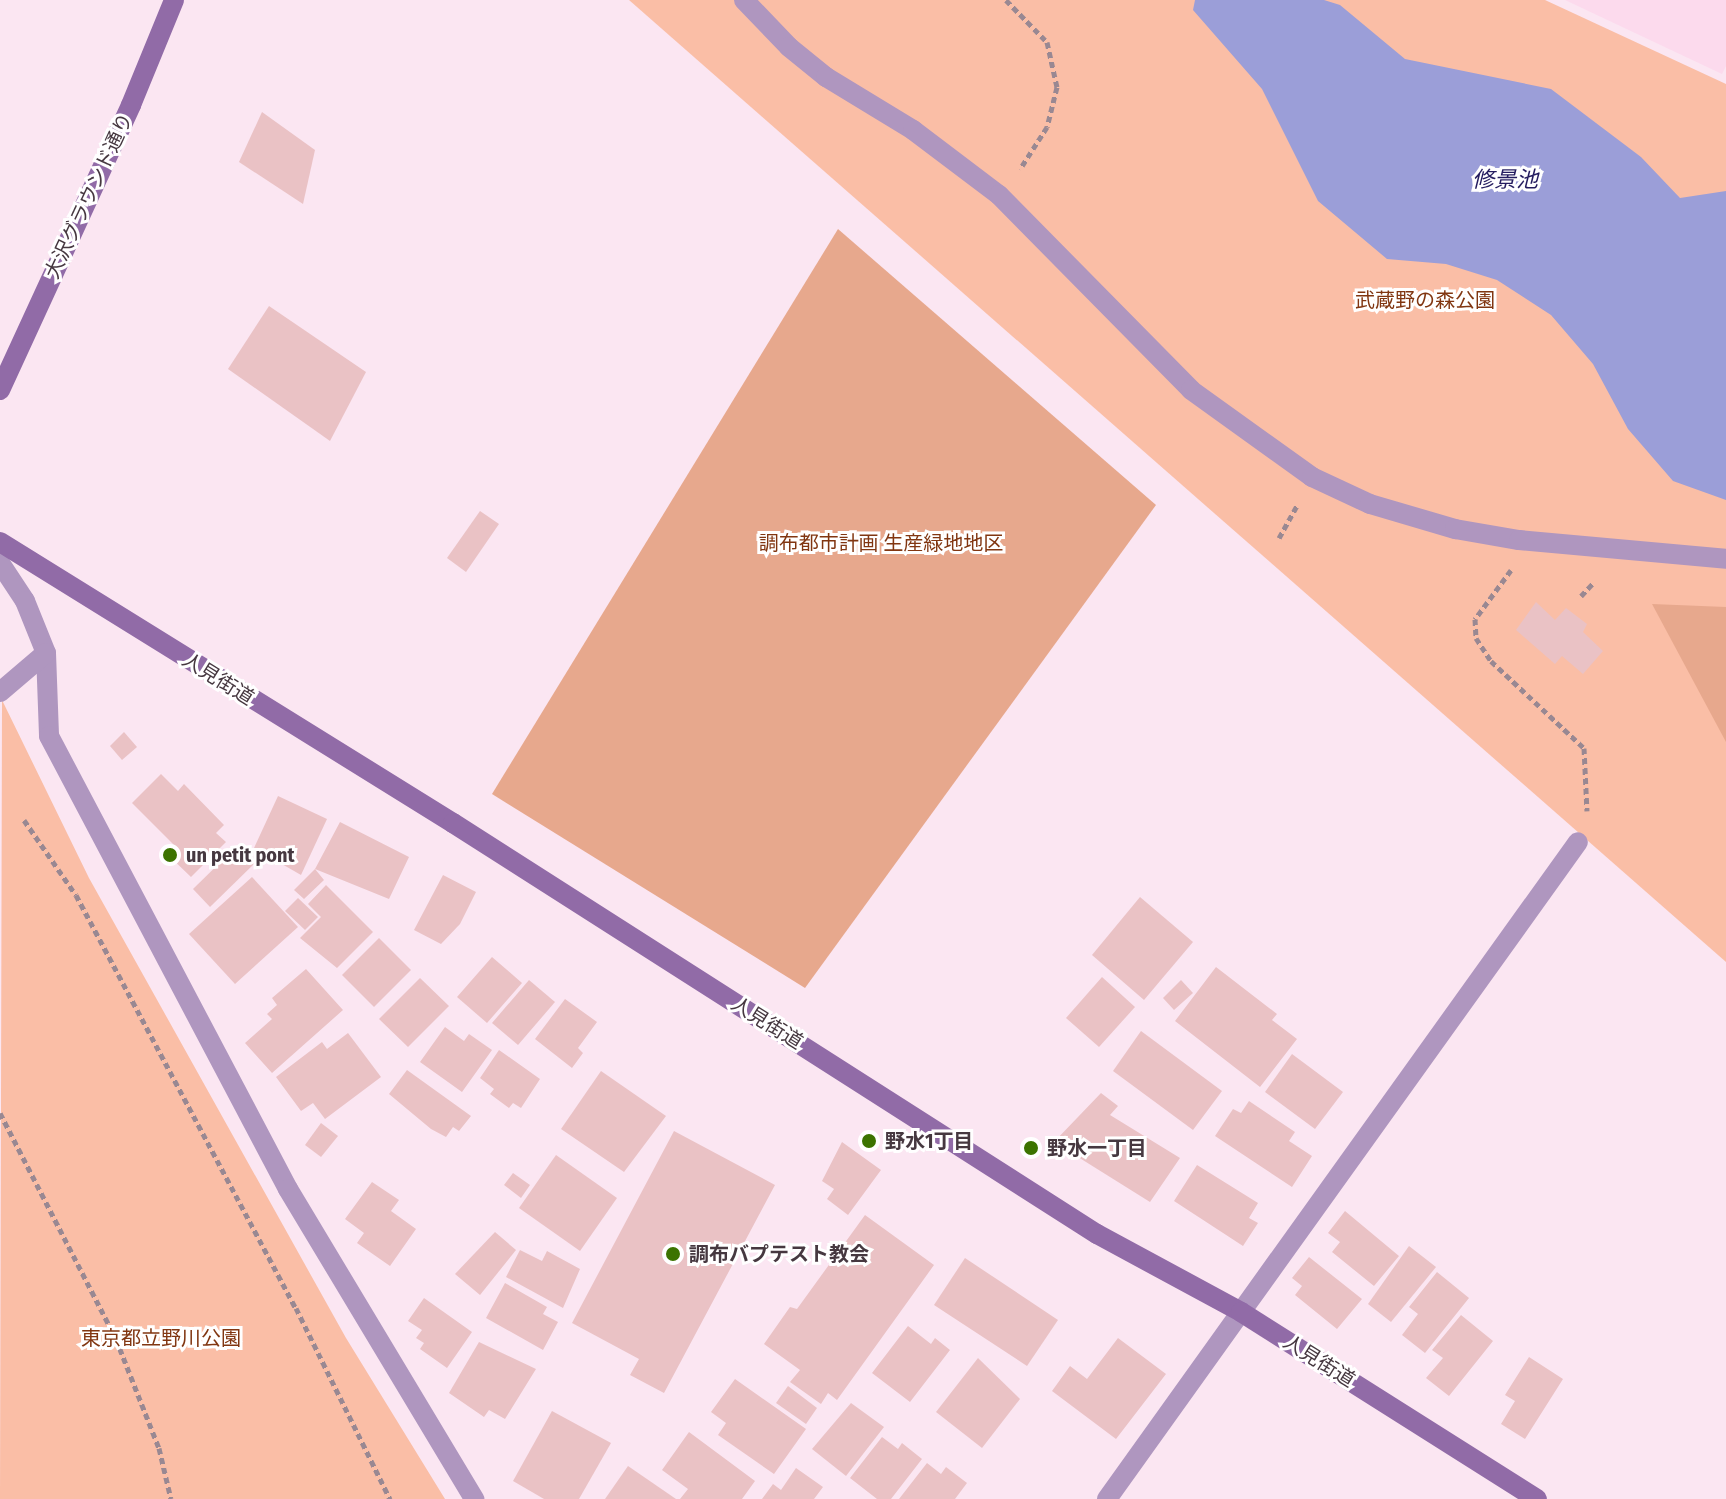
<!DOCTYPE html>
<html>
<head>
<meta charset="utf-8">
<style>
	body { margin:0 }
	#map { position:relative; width:1726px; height:1499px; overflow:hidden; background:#fbe6f2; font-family:"Fira Sans Condensed","Noto Sans JP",sans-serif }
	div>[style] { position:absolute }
	.built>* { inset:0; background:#fcdaed }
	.green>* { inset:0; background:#fabea6 }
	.forest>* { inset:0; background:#e7a88d }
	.water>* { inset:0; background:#9b9ed8 }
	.building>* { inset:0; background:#eac2c5 }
	.path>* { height:5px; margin-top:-2.5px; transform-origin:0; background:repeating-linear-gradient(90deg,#998892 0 6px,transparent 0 10px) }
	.lane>* { height:20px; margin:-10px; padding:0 10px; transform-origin:10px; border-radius:10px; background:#af96bf }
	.street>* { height:20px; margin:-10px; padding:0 10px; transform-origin:10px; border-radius:10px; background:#af96bf }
	.secondary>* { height:20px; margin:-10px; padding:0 10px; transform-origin:10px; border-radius:10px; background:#916ba7 }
	.dots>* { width:22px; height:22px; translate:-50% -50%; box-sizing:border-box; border:4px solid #fff; border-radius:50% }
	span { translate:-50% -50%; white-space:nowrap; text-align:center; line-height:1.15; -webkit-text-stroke:6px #fff; paint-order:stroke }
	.street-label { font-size:20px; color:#463840 }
	.park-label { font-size:20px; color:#813611 }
	.poi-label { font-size:20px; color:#463840; font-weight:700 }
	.left { translate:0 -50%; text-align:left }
	.water-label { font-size:22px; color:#241c5f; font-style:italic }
</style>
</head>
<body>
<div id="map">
	<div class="built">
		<div style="clip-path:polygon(1565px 0,1726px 0,1726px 66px,1722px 74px)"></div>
	</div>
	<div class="green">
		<div style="clip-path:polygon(629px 0,1545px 0,1726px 84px,1726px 962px)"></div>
		<div style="clip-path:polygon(2px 700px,89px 878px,346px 1338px,445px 1499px,0 1499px)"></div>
	</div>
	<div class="forest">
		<div style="clip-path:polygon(838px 229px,1156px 505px,805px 988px,492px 794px)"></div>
		<div style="clip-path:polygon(1652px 604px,1726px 607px,1726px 742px)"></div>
	</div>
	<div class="water">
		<div style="clip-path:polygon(1195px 0,1324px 0,1340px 5px,1405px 59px,1551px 89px,1641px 157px,1680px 198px,1726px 191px,1726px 500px,1673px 481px,1628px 429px,1593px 364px,1551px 315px,1497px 280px,1446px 264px,1387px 259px,1318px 201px,1262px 89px,1193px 10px)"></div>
	</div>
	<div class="building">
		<div style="clip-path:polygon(262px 112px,315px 150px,303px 204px,239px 162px)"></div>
		<div style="clip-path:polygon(269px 306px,366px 372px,330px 441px,228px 369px)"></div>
		<div style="clip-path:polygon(480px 511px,499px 524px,466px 572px,447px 558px)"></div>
		<div style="clip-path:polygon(1536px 602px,1555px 620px,1566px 608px,1587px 624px,1583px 632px,1603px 651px,1583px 674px,1562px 656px,1555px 664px,1516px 630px)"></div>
		<div style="clip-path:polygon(124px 732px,137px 747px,122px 760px,110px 746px)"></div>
		<div style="clip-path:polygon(161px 774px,178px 791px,184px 784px,224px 825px,216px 833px,226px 842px,191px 877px,167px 854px,175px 846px,132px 803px)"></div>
		<div style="clip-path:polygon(278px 796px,327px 819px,301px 875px,254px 848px)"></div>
		<div style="clip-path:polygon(340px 822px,409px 857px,389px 899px,315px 869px,324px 880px,304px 899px,294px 890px,315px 869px)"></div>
		<div style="clip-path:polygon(238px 845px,256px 862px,210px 907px,193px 889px)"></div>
		<div style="clip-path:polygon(443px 875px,476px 892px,460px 924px,441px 944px,414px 930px)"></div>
		<div style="clip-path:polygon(252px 877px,298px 927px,235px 984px,189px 934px)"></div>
		<div style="clip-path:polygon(326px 885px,373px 932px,337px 968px,300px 938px,321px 917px,308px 904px)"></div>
		<div style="clip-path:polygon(1140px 897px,1193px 942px,1144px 1000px,1092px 955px)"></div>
		<div style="clip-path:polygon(298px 898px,318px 917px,305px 930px,285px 911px)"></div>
		<div style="clip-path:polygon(379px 938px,411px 970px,374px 1007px,342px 975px)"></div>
		<div style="clip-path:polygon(492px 957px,522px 983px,487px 1023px,457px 997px)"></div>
		<div style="clip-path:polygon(1216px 967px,1277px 1014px,1272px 1020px,1297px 1039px,1260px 1087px,1175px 1021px)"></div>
		<div style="clip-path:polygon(306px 969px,343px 1010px,272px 1073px,245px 1043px,272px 1019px,267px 1014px,277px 1005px,272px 998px)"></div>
		<div style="clip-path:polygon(1102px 977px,1135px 1007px,1099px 1047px,1066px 1018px)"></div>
		<div style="clip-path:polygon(420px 978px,449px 1006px,408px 1047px,379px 1019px)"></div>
		<div style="clip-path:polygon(529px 980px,555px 1002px,518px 1045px,492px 1023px)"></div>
		<div style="clip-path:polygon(1181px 980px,1193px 993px,1174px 1010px,1163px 998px)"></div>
		<div style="clip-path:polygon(565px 999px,597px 1022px,578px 1048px,583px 1053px,572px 1068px,535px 1039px)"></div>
		<div style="clip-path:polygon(445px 1027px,464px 1041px,469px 1034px,492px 1050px,462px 1092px,420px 1062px)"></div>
		<div style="clip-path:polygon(1141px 1031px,1222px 1091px,1193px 1130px,1113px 1071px)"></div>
		<div style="clip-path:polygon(348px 1033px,381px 1077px,325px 1119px,313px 1103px,301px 1111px,276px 1077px,322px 1042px,327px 1049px)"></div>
		<div style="clip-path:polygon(499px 1050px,540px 1079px,521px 1108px,513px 1103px,509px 1108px,490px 1094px,494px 1089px,480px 1078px)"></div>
		<div style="clip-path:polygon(1292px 1054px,1343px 1092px,1315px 1129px,1265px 1092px)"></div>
		<div style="clip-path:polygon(407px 1070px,471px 1116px,459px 1131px,453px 1127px,446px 1137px,431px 1129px,389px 1094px)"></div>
		<div style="clip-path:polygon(601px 1071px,666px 1116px,624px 1172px,561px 1129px)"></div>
		<div style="clip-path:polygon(1101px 1093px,1118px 1106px,1110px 1115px,1180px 1158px,1150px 1202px,1054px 1142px)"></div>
		<div style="clip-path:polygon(1249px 1101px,1295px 1132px,1289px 1141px,1312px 1156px,1292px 1187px,1215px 1136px,1233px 1109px,1241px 1113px)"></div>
		<div style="clip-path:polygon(321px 1123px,338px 1136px,321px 1157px,305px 1145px)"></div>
		<div style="clip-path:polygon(674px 1131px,775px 1185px,664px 1393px,630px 1375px,639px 1359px,572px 1323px)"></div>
		<div style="clip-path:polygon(842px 1142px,881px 1170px,848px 1215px,827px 1199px,834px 1189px,822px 1181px)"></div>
		<div style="clip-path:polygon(556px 1155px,617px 1198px,580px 1251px,519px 1208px)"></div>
		<div style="clip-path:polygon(1197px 1165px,1258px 1203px,1249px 1218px,1258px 1223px,1243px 1246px,1174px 1201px)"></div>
		<div style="clip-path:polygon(513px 1173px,530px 1185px,521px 1198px,504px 1185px)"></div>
		<div style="clip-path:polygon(372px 1182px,399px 1200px,391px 1211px,416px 1229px,390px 1266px,357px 1243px,364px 1233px,345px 1219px)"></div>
		<div style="clip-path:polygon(1345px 1211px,1399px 1256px,1374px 1286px,1332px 1252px,1340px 1242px,1328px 1233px)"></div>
		<div style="clip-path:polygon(865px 1215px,934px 1265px,837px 1400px,828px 1393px,821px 1404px,790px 1382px,800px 1370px,764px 1344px,790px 1307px,797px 1309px)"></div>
		<div style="clip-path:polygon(495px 1232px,516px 1250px,480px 1295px,455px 1274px)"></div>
		<div style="clip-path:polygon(1409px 1246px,1436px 1267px,1391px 1322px,1368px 1304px)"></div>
		<div style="clip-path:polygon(520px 1250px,542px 1261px,547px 1251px,580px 1269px,563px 1308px,506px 1277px)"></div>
		<div style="clip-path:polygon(1309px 1257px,1362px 1299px,1337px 1329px,1295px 1295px,1302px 1286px,1292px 1278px)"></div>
		<div style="clip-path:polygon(965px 1258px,1058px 1320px,1027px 1366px,934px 1305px)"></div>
		<div style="clip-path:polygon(1437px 1272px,1469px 1298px,1425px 1353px,1402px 1335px,1418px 1314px,1409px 1307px)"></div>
		<div style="clip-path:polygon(505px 1283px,547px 1307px,543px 1314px,558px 1322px,543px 1350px,486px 1318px)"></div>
		<div style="clip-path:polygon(424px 1298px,472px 1332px,447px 1368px,420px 1349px,424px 1343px,416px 1338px,422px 1330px,408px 1321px)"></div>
		<div style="clip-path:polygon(1461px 1315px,1493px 1341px,1449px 1396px,1426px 1378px,1443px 1358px,1432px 1350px)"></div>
		<div style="clip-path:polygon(908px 1326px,931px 1344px,935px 1338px,950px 1350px,910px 1402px,872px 1373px)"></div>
		<div style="clip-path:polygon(1118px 1338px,1166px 1374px,1116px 1439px,1052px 1391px,1070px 1366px,1087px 1379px)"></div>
		<div style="clip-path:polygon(479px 1342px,536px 1369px,505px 1419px,489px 1410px,484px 1417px,449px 1393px)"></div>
		<div style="clip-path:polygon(1529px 1357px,1563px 1379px,1525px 1439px,1501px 1424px,1515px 1401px,1505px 1395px)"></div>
		<div style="clip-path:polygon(978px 1358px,1020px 1399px,982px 1448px,936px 1412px)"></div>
		<div style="clip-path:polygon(735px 1379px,806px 1429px,774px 1474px,718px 1435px,726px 1423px,711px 1412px)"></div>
		<div style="clip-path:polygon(788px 1386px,817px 1408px,806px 1424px,776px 1403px)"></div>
		<div style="clip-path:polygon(851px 1403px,884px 1427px,846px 1476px,812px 1449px)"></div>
		<div style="clip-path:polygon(552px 1411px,611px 1443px,579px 1499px,544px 1499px,513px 1481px)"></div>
		<div style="clip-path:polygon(689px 1432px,755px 1481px,742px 1499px,680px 1499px,688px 1489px,662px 1470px)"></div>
		<div style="clip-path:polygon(882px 1437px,898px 1449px,902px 1443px,922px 1459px,891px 1499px,877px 1499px,850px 1478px)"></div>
		<div style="clip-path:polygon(927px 1463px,941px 1474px,946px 1467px,967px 1483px,955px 1499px,899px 1499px)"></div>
		<div style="clip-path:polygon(628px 1466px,676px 1499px,605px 1499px)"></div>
		<div style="clip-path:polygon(796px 1468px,823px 1487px,814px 1499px,762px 1499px,773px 1484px,781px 1490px)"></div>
	</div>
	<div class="path">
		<div style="left:1006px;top:0;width:59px;rotate:45.7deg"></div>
		<div style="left:1047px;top:42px;width:46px;rotate:77.5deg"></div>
		<div style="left:1057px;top:87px;width:41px;rotate:104deg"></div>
		<div style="left:1047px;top:127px;width:50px;rotate:122.7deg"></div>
		<div style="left:1279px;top:538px;width:39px;rotate:-61deg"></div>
		<div style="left:1511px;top:570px;width:61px;rotate:126.3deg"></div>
		<div style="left:1475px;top:619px;width:19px;rotate:87deg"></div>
		<div style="left:1476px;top:638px;width:27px;rotate:57deg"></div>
		<div style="left:1491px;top:661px;width:127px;rotate:43.1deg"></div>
		<div style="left:1584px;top:748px;width:63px;rotate:87.3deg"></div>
		<div style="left:1581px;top:596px;width:19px;rotate:-47deg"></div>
		<div style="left:24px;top:820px;width:91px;rotate:55.3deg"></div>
		<div style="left:76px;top:895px;width:468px;rotate:62deg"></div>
		<div style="left:296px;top:1308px;width:213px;rotate:63.8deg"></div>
		<div style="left:0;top:1113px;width:254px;rotate:62.8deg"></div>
		<div style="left:116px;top:1339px;width:117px;rotate:68.5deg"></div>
		<div style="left:159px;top:1448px;width:52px;rotate:76.8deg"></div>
	</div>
	<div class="lane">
		<div style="left:1241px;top:1312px;width:578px;rotate:-54.36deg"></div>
	</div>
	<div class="street">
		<div style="left:744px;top:0;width:65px;rotate:46.2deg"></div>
		<div style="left:789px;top:47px;width:48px;rotate:39deg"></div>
		<div style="left:826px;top:77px;width:102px;rotate:31.3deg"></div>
		<div style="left:913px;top:130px;width:108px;rotate:37.1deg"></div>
		<div style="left:999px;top:195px;width:274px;rotate:45.4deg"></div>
		<div style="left:1191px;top:390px;width:149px;rotate:35.7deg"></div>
		<div style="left:1312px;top:477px;width:64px;rotate:25deg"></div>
		<div style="left:1370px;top:504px;width:89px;rotate:16.4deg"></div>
		<div style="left:1455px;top:529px;width:65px;rotate:9.8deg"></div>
		<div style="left:1519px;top:540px;width:208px;rotate:5.2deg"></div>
		<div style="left:0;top:563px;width:45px;rotate:56.7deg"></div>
		<div style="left:25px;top:601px;width:56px;rotate:68deg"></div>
		<div style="left:46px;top:653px;width:83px;rotate:87.9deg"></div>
		<div style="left:49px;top:736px;width:512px;rotate:62.18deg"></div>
		<div style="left:288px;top:1189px;width:362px;rotate:59deg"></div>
		<div style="left:0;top:692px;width:60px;rotate:-40.3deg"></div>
		<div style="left:1107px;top:1499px;width:230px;rotate:-54.4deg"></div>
	</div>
	<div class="secondary">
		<div style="left:0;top:390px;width:314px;rotate:-65.3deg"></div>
		<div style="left:131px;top:105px;width:113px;rotate:-67.7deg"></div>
		<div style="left:0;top:542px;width:533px;rotate:31.81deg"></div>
		<div style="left:453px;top:823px;width:764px;rotate:32.55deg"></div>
		<div style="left:1097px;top:1234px;width:164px;rotate:28.4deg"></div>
		<div style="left:1241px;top:1312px;width:350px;rotate:32.3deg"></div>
	</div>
	<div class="dots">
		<div style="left:170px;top:855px;background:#3c7300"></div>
		<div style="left:869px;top:1141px;background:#3c7300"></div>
		<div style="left:1031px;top:1148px;background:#3c7300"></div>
		<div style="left:673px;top:1254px;background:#3c7300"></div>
	</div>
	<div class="street-label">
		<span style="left:89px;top:196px;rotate:-65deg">大沢グラウンド通り</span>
		<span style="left:218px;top:679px;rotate:32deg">人見街道</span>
		<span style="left:767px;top:1023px;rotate:32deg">人見街道</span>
		<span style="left:1319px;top:1361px;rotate:32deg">人見街道</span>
	</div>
	<div class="park-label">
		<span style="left:1425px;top:300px">武蔵野の森公園</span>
		<span style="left:881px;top:543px">調布都市計画 生産緑地地区</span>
		<span style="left:161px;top:1338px">東京都立野川公園</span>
	</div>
	<div class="poi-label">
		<span class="left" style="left:186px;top:855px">un petit pont</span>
		<span class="left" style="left:885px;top:1141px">野水1丁目</span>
		<span class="left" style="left:1047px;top:1148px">野水一丁目</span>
		<span class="left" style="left:689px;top:1254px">調布バプテスト教会</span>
	</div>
	<div class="water-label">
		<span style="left:1505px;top:180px">修景池</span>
	</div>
</div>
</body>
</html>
